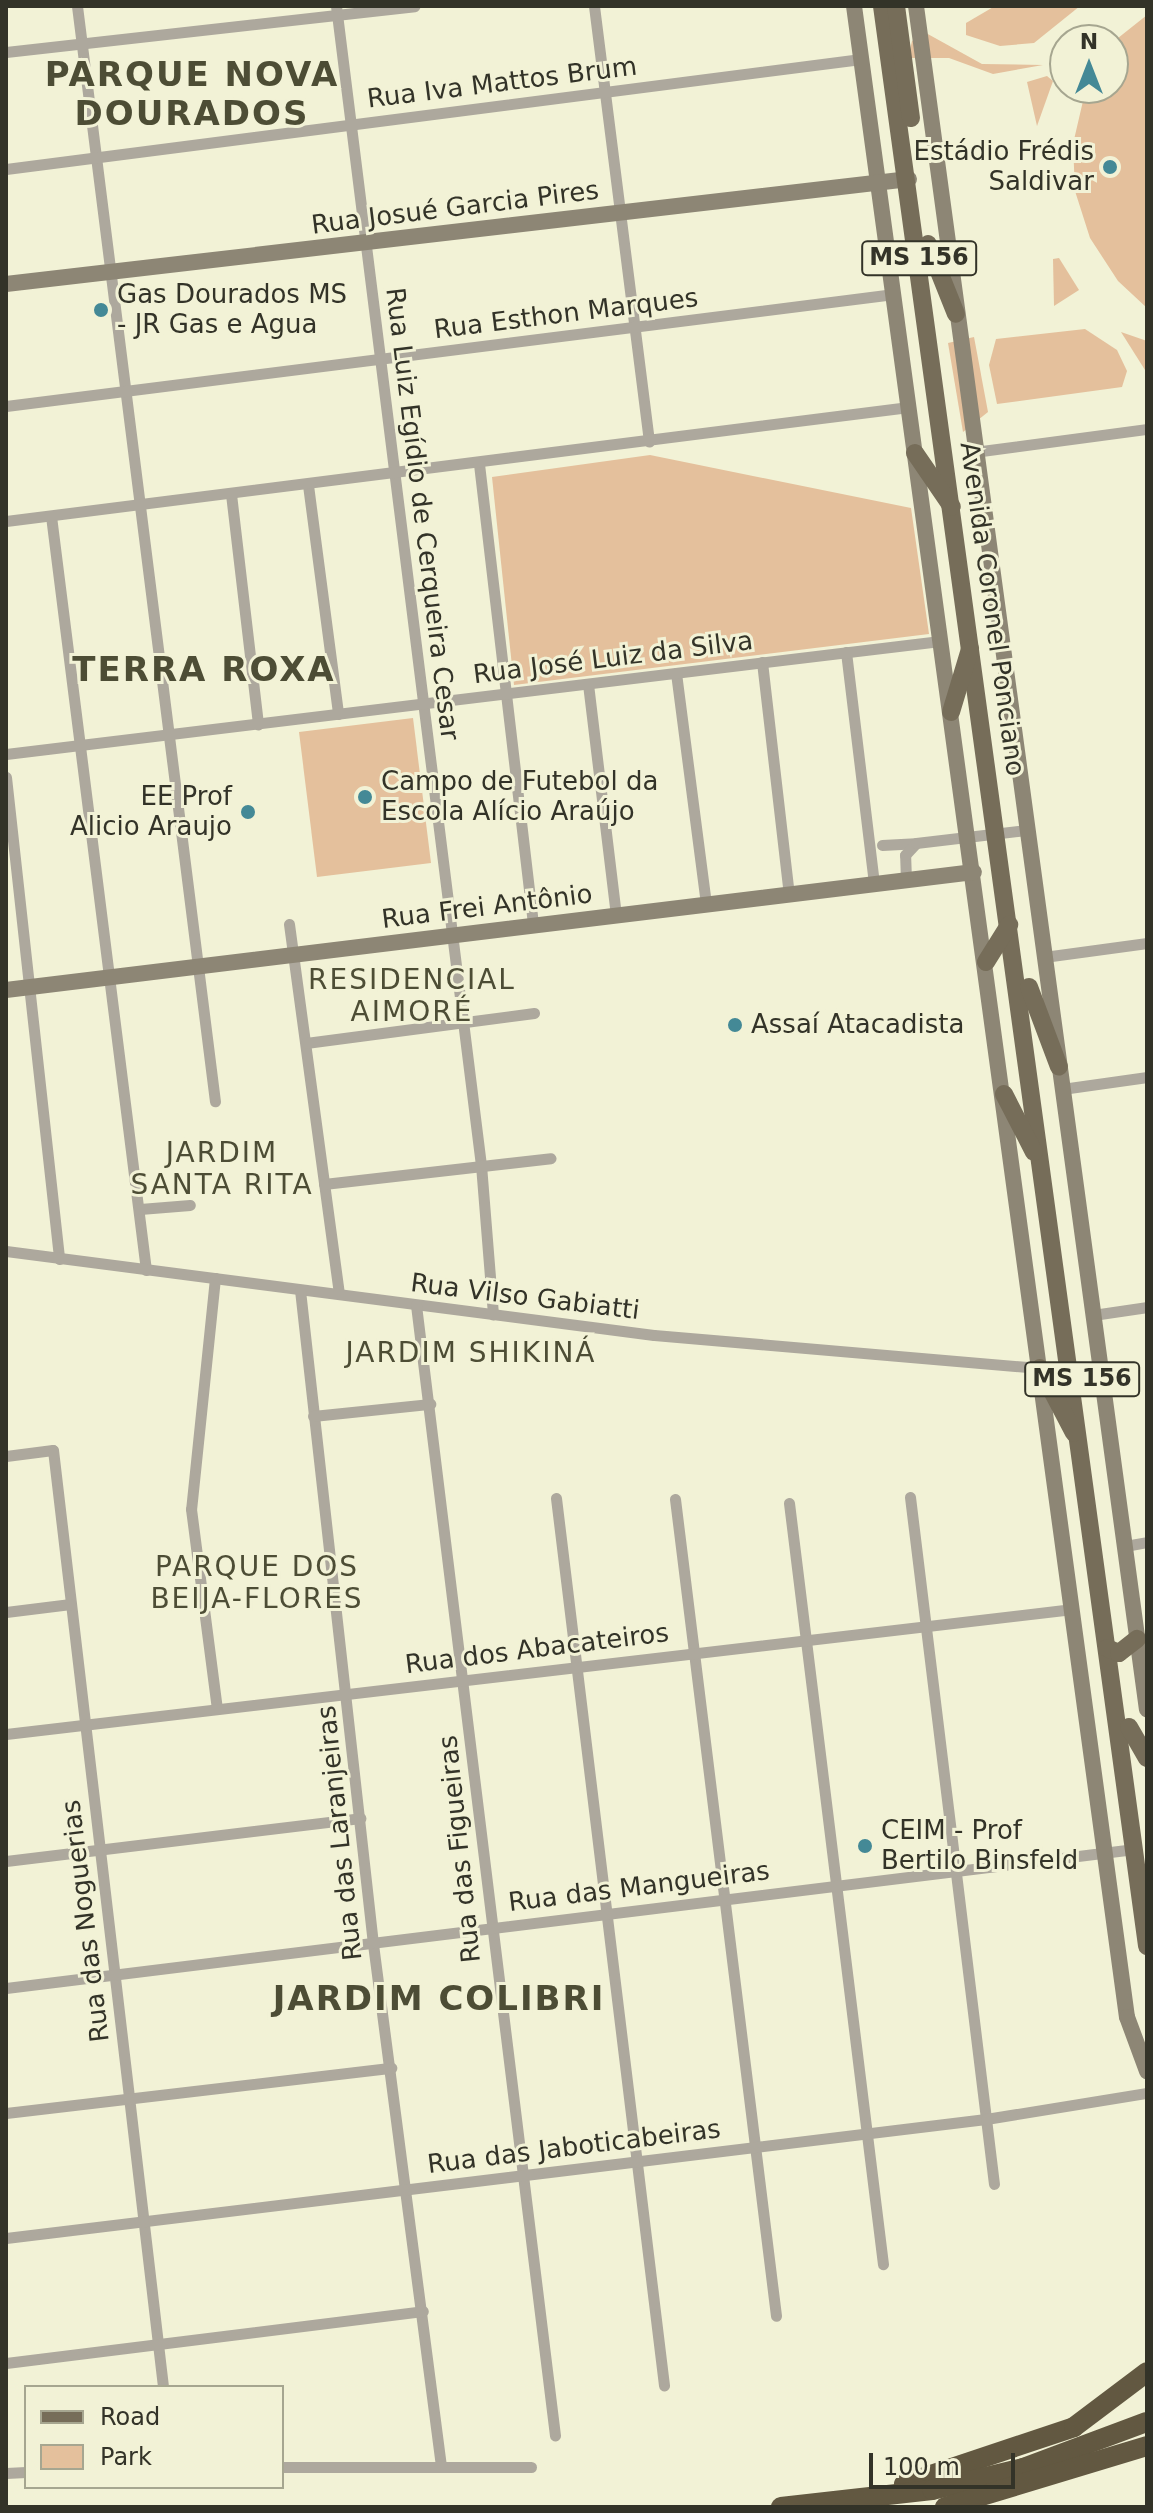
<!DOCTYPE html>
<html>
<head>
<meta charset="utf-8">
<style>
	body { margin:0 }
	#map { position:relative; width:1153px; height:2513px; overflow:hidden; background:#f2f2d6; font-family:"DejaVu Sans",sans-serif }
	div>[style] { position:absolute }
	.green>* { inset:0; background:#e4c09c }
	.street>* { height:11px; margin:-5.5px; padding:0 5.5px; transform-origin:5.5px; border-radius:5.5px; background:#ada89d }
	.secondary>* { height:16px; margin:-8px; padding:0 8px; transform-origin:8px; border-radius:8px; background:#8d8675 }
	.primary>* { height:18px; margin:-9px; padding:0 9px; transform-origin:9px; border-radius:9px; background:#766d59 }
	.highway>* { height:20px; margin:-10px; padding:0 10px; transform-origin:10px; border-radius:10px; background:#625841 }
	.dots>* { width:22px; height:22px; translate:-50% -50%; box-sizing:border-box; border:4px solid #f2f2d6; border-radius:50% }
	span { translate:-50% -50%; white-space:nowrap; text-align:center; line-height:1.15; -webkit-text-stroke:6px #f2f2d6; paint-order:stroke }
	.shield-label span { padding:2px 6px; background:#f2f2d6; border:2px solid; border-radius:6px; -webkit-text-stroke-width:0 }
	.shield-label { font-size:24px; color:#333328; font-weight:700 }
	.street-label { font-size:26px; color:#333328 }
	.poi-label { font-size:26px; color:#333328 }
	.right { translate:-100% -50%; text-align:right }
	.left { translate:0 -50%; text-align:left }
	.neighbourhood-label { font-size:28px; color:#4d4d35; letter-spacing:2px }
	.district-label { font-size:34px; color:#4d4d35; font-weight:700; letter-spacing:2px }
	.frame { position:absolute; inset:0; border:8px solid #333328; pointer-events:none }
	.legend { position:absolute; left:24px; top:2385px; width:260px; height:104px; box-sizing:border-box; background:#f2f2d6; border:2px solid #a6a690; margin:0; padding:10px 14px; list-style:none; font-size:24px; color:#333328 }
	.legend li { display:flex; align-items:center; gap:16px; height:40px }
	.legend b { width:40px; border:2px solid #a6a690 }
	.north { position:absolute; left:1049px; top:24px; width:80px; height:80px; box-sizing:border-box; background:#f2f2d6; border:2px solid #a6a690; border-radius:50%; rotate:0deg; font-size:22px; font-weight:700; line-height:32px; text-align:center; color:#333328 }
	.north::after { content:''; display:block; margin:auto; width:28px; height:36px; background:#448996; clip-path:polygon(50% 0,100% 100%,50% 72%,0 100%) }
	.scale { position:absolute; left:869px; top:2453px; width:146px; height:36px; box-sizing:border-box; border:4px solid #333328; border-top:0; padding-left:10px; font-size:24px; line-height:28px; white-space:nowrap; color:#333328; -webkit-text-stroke:6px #f2f2d6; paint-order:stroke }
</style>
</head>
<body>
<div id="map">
	<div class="green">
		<div style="clip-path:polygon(995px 6px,1080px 6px,1034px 43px,1000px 46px,966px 35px,966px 23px)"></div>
		<div style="clip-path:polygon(1147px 15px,1147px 308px,1118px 281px,1090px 238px,1075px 191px,1073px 144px,1086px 88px,1113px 88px,1113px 42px)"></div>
		<div style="clip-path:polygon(926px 33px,982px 64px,1043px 65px,993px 74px,949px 58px,908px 58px,912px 41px)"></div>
		<div style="clip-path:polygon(1047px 76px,1053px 81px,1037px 126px,1027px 82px)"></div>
		<div style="clip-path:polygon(1059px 258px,1079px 290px,1054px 306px,1053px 259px)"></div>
		<div style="clip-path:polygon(1085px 329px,1117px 350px,1127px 371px,1122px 387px,997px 404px,989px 365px,996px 339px)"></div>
		<div style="clip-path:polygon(1121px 332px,1147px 341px,1147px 373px,1145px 370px)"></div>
		<div style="clip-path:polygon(974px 337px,988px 412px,963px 432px,948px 343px)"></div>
		<div style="clip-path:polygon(650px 455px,911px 508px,929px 634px,514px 685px,492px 477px)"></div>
		<div style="clip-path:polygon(413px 718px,431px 863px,317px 877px,299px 732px)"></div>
	</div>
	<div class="street">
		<div style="left:77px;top:6px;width:1104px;rotate:82.82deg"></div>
		<div style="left:336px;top:6px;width:1168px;rotate:82.87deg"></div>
		<div style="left:481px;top:1165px;width:150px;rotate:85.4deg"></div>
		<div style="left:594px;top:6px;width:439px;rotate:82.8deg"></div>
		<div style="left:6px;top:52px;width:411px;rotate:-6.4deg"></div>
		<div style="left:6px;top:169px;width:862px;rotate:-7.33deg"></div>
		<div style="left:6px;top:406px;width:895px;rotate:-7.19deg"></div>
		<div style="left:974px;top:452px;width:175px;rotate:-7.6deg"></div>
		<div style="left:479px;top:464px;width:465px;rotate:83.3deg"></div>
		<div style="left:308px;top:485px;width:231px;rotate:82.5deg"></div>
		<div style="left:231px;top:494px;width:232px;rotate:83.3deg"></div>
		<div style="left:51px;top:516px;width:760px;rotate:82.82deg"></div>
		<div style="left:6px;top:521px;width:910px;rotate:-7.2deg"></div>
		<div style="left:846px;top:652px;width:234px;rotate:83.1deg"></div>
		<div style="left:762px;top:662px;width:234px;rotate:83.4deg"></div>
		<div style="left:676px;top:673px;width:233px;rotate:82.6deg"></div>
		<div style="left:588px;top:684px;width:233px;rotate:83.1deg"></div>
		<div style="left:6px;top:754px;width:941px;rotate:-6.9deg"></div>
		<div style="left:6px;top:777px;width:485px;rotate:83.7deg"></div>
		<div style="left:882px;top:845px;width:33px;rotate:-3deg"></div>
		<div style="left:906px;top:880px;width:25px;rotate:-92deg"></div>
		<div style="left:905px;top:855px;width:16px;rotate:-47deg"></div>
		<div style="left:916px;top:843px;width:111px;rotate:-6.7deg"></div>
		<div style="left:289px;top:924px;width:373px;rotate:82.3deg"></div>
		<div style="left:1044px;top:957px;width:104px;rotate:-7.7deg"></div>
		<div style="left:306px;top:1043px;width:230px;rotate:-7.5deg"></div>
		<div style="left:1062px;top:1089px;width:86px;rotate:-8deg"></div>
		<div style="left:324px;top:1184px;width:228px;rotate:-6.5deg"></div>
		<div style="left:140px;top:1209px;width:50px;rotate:-4.6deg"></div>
		<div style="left:6px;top:1251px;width:653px;rotate:7.39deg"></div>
		<div style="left:654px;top:1335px;width:387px;rotate:4.9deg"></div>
		<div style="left:215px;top:1278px;width:232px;rotate:95.9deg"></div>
		<div style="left:191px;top:1509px;width:201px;rotate:82.6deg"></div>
		<div style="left:300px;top:1290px;width:658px;rotate:83.63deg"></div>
		<div style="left:373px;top:1944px;width:526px;rotate:82.58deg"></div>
		<div style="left:416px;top:1305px;width:1139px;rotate:82.99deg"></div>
		<div style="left:1093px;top:1315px;width:55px;rotate:-8.4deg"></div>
		<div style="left:313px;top:1416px;width:118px;rotate:-5.9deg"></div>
		<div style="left:6px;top:1456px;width:47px;rotate:-7.3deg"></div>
		<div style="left:53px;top:1450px;width:943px;rotate:83.3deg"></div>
		<div style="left:910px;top:1497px;width:692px;rotate:83.03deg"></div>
		<div style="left:556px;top:1498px;width:894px;rotate:83.06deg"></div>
		<div style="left:675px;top:1499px;width:823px;rotate:82.95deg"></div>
		<div style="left:789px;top:1503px;width:767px;rotate:82.96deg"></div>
		<div style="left:1125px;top:1546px;width:22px;rotate:-10deg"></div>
		<div style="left:6px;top:1612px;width:65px;rotate:-7deg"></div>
		<div style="left:6px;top:1734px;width:1074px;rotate:-6.68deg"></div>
		<div style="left:6px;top:1861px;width:357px;rotate:-6.9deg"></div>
		<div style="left:6px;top:1988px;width:1137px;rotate:-7.02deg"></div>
		<div style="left:6px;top:2113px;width:388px;rotate:-6.7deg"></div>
		<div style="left:6px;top:2238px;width:987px;rotate:-6.92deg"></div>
		<div style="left:986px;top:2119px;width:163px;rotate:-9.2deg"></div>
		<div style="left:6px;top:2363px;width:420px;rotate:-7.1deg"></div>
		<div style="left:282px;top:2467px;width:249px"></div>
		<div style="left:6px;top:2473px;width:20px;rotate:-3deg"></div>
	</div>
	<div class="secondary">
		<div style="left:854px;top:6px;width:2029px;rotate:82.27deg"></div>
		<div style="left:1127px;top:2017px;width:58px;rotate:69.7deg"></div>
		<div style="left:916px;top:6px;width:1719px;rotate:82.28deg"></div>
		<div style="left:6px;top:284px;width:909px;rotate:-6.63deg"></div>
		<div style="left:6px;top:990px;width:975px;rotate:-6.95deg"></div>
	</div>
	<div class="primary">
		<div style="left:882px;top:6px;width:1958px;rotate:82.22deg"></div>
		<div style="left:896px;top:6px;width:113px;rotate:82.4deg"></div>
		<div style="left:928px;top:244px;width:75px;rotate:68.2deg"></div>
		<div style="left:915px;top:453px;width:65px;rotate:55.6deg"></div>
		<div style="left:951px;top:712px;width:66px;rotate:-73.2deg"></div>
		<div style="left:986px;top:962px;width:44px;rotate:-58.1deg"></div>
		<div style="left:1029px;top:987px;width:85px;rotate:69.4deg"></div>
		<div style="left:1004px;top:1094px;width:65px;rotate:62.7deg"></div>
		<div style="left:1040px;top:1368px;width:73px;rotate:62.4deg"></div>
		<div style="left:1107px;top:1648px;width:13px;rotate:23deg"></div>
		<div style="left:1119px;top:1653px;width:23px;rotate:-38deg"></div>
		<div style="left:1129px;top:1727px;width:36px;rotate:60deg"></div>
	</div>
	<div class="highway">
		<div style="left:904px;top:2484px;width:179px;rotate:-18.5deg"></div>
		<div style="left:1074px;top:2427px;width:91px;rotate:-37deg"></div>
		<div style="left:781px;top:2507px;width:152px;rotate:-6.4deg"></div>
		<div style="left:932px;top:2490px;width:94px;rotate:-13.6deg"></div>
		<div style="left:1023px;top:2468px;width:132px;rotate:-20.4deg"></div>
		<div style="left:945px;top:2507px;width:211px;rotate:-16.8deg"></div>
	</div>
	<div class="dots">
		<div style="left:1110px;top:167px;background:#448996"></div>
		<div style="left:101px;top:310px;background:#448996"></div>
		<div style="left:365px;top:797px;background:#448996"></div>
		<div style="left:248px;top:812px;background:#448996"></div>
		<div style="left:735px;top:1025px;background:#448996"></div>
		<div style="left:865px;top:1846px;background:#448996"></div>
	</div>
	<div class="shield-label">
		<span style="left:919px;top:258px">MS 156</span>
		<span style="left:1082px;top:1379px">MS 156</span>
	</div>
	<div class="street-label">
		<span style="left:502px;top:83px;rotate:-7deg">Rua Iva Mattos Brum</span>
		<span style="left:455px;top:208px;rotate:-7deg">Rua Josué Garcia Pires</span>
		<span style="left:566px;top:314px;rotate:-7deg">Rua Esthon Marques</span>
		<span style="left:422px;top:514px;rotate:83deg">Rua Luiz Egídio de Cerqueira Cesar</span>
		<span style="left:992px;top:609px;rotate:82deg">Avenida Coronel Ponciano</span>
		<span style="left:613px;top:658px;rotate:-7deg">Rua José Luiz da Silva</span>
		<span style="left:487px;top:907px;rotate:-7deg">Rua Frei Antônio</span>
		<span style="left:525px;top:1297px;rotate:7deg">Rua Vilso Gabiatti</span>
		<span style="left:537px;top:1649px;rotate:-7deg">Rua dos Abacateiros</span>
		<span style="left:340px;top:1833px;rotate:-96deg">Rua das Laranjeiras</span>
		<span style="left:460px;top:1849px;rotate:-96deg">Rua das Figueiras</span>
		<span style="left:639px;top:1887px;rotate:-7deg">Rua das Mangueiras</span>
		<span style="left:86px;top:1921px;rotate:-97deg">Rua das Noguerias</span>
		<span style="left:574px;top:2147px;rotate:-7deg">Rua das Jaboticabeiras</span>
	</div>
	<div class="poi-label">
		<span class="right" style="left:1094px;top:167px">Estádio Frédis<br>Saldivar</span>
		<span class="left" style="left:117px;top:310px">Gas Dourados MS<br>- JR Gas e Agua</span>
		<span class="left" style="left:381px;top:797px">Campo de Futebol da<br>Escola Alício Araújo</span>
		<span class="right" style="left:232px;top:812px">EE Prof<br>Alicio Araujo</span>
		<span class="left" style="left:751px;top:1025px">Assaí Atacadista</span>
		<span class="left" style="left:881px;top:1846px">CEIM - Prof<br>Bertilo Binsfeld</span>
	</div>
	<div class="neighbourhood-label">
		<span style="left:412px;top:996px">RESIDENCIAL<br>AIMORÉ</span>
		<span style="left:222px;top:1169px">JARDIM<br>SANTA RITA</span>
		<span style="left:471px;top:1353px">JARDIM SHIKINÁ</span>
		<span style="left:257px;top:1583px">PARQUE DOS<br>BEIJA-FLORES</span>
	</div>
	<div class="district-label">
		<span style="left:192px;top:94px">PARQUE NOVA<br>DOURADOS</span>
		<span style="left:204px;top:670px">TERRA ROXA</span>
		<span style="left:439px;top:1999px">JARDIM COLIBRI</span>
	</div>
	<div class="frame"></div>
	<ul class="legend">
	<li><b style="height:10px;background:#766d59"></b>Road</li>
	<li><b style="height:22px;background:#e4c09c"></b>Park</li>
	</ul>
	<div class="north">N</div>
	<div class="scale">100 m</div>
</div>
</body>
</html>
